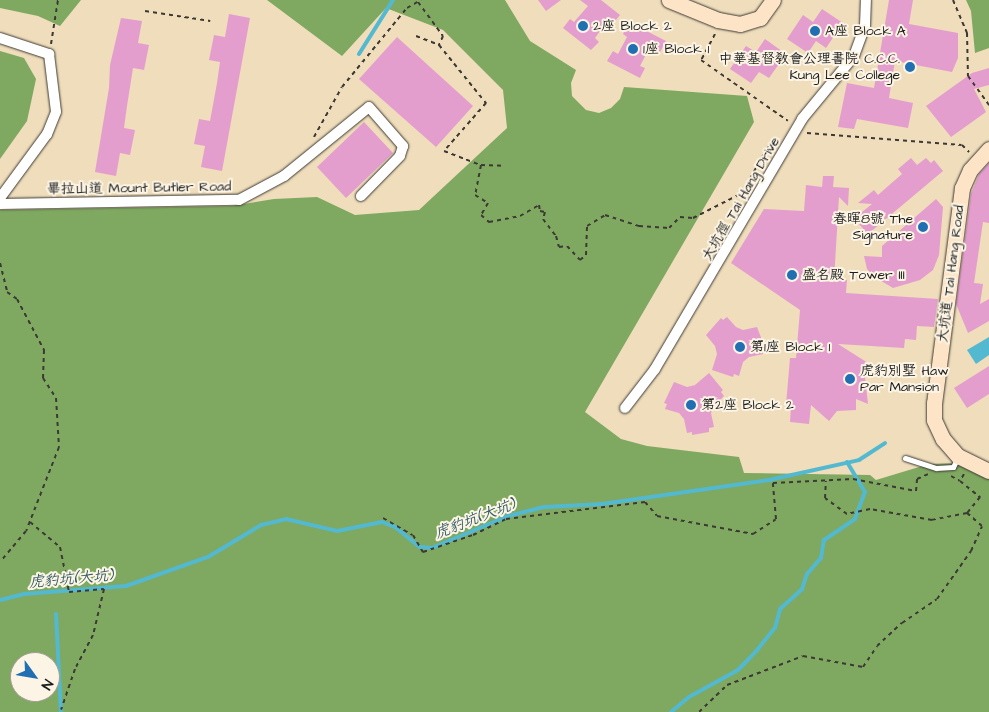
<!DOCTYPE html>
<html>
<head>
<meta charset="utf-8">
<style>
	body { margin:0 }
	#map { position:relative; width:989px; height:712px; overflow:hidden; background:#efddbb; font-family:"Architects Daughter","LXGW WenKai TC",sans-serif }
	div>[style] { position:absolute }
	.forest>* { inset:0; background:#7fa860 }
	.water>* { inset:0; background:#53b9d1 }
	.stream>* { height:4px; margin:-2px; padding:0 2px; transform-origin:2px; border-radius:2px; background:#53b9d1 }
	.building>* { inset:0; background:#e49ece }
	.path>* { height:2px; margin-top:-1px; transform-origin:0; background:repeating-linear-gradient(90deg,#3c3934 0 4px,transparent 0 8px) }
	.roads { filter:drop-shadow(0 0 1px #3c3934) drop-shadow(0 0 1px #3c3934) }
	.lane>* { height:5px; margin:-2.5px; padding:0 2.5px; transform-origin:2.5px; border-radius:2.5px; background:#fff }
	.street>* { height:10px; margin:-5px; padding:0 5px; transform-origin:5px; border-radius:5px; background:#fff }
	.secondary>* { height:15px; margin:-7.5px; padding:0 7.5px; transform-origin:7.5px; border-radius:7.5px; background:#fee4c6 }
	.dots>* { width:14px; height:14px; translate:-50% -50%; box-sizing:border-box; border:2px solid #fcf5e5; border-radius:50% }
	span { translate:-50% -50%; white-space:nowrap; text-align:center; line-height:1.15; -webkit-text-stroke:4px #fcf5e5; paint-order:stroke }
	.poi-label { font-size:14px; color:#1c1c1c }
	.left { translate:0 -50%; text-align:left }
	.right { translate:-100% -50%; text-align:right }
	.street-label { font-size:14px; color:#1c1c1c }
	.water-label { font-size:15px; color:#325b64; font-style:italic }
	.north { position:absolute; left:10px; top:652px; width:50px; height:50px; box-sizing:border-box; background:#fcf5e5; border:1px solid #a29e95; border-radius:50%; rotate:122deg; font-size:14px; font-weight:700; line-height:20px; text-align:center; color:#1c1c1c }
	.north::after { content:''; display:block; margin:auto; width:18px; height:22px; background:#1f6fb2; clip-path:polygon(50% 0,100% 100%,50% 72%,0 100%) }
</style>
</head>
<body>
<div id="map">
	<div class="forest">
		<div style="clip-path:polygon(0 0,81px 0,60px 26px,38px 16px,0 8px)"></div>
		<div style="clip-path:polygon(evenodd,267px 0,505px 0,530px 41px,576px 70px,571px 83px,572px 96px,586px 110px,599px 113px,611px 108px,620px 99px,624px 87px,747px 96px,754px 122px,585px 412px,621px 439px,647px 446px,739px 457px,744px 473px,870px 475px,876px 480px,929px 464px,963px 463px,989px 473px,989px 712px,0 712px,0 210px,232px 206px,274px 199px,317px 197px,355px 215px,419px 210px,507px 128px,503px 90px,443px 30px,386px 8px,342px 56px,267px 0,20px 662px,50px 662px,50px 692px,20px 692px,20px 662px)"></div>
		<div style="clip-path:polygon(966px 0,989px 0,989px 48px,975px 53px,971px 11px)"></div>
		<div style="clip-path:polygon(0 51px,24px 58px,36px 79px,27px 121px,0 159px)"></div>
	</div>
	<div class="water">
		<div style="clip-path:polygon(989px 337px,989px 355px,976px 364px,967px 350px)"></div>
	</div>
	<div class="stream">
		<div style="left:359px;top:54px;width:64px;rotate:-57.8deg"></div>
		<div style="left:0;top:600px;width:25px;rotate:-14deg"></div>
		<div style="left:24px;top:594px;width:102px;rotate:-4.5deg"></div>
		<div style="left:126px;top:586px;width:87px;rotate:-19.5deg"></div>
		<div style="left:208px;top:557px;width:62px;rotate:-31.1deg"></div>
		<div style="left:261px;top:525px;width:26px;rotate:-13deg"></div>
		<div style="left:286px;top:519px;width:52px;rotate:13.2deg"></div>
		<div style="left:337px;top:531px;width:46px;rotate:-11.3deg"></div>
		<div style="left:382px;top:522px;width:14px;rotate:21deg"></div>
		<div style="left:395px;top:527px;width:32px;rotate:39deg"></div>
		<div style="left:420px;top:547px;width:12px;rotate:5deg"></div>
		<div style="left:432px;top:548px;width:82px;rotate:-22.8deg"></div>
		<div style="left:508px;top:516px;width:38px;rotate:-14deg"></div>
		<div style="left:545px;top:507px;width:57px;rotate:-3deg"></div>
		<div style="left:602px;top:504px;width:169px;rotate:-8.2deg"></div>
		<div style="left:769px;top:480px;width:92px;rotate:-12.5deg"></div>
		<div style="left:859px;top:460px;width:31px;rotate:-33deg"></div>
		<div style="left:56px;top:614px;width:98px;rotate:87.1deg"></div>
		<div style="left:671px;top:712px;width:23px;rotate:-40deg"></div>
		<div style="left:689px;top:697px;width:56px;rotate:-28.9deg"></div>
		<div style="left:738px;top:670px;width:28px;rotate:-46deg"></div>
		<div style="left:757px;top:650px;width:28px;rotate:-51deg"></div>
		<div style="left:775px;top:628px;width:20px;rotate:-75deg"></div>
		<div style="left:780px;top:609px;width:30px;rotate:-42deg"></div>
		<div style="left:802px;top:589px;width:16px;rotate:-72deg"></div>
		<div style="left:807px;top:574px;width:21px;rotate:-49deg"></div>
		<div style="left:821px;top:558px;width:18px;rotate:-81deg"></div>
		<div style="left:824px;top:540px;width:37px;rotate:-34deg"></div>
		<div style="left:855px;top:519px;width:29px;rotate:-70deg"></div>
		<div style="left:865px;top:492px;width:35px;rotate:-121deg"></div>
	</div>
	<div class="building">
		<div style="clip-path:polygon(538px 0,561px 0,546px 11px)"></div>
		<div style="clip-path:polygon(580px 0,601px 0,620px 15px,611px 26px,605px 24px,595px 38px,599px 42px,591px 50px,563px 28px,570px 19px,574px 22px,588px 6px)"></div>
		<div style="clip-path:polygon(889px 0,913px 0,909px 24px,958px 33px,958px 58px,952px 72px,895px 61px,889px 98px,913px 103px,908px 128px,857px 119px,854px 129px,838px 127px,847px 83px,874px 88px)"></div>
		<div style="clip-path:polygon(822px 9px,843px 23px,826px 48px,816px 41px,808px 53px,787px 39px,803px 15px,813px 22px)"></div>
		<div style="clip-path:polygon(229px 14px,250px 18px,222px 171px,201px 167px,205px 146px,194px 144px,199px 119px,210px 121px,217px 83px,220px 62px,209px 60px,214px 35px,225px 37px)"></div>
		<div style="clip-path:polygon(121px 18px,142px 21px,138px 43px,149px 45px,144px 70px,133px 68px,127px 106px,124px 128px,135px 130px,130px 155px,120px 153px,116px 176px,95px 172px,109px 88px,110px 65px)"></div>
		<div style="clip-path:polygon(629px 22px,666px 41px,660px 52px,650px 47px,640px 66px,645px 68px,640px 78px,607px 61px,613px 51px,618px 54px,627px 37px,623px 34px)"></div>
		<div style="clip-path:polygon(397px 37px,473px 106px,436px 147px,359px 79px)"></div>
		<div style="clip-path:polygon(765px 39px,786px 54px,769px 78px,759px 72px,751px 83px,730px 69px,746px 46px,756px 52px)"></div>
		<div style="clip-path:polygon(989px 68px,989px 85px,974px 89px,986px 112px,951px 137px,926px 106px,972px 73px)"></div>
		<div style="clip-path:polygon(364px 122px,393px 153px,346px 198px,317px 167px)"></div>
		<div style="clip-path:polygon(911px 158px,917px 165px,926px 158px,931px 163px,934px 160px,943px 171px,868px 234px,859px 224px,862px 221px,857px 216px,872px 204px,858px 203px,874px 190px,878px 195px,887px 187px,902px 174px,898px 169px)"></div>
		<div style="clip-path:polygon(989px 163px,989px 223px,983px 222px,974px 283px,983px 284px,980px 304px,989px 299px,989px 321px,968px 333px,956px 304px,971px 194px,979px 174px)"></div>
		<div style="clip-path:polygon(823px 176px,834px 176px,833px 187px,849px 188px,848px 206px,839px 197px,834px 280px,847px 280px,846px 293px,938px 299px,934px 327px,917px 326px,916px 340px,905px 339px,904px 348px,838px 344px,868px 363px,864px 368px,868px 404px,856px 399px,856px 410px,837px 411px,829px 421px,811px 405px,809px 424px,790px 422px,791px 406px,786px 405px,790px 358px,796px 358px,800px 310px,731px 263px,764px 209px,804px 211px,806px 185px,822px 187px)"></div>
		<div style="clip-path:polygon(936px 199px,943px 207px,939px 255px,933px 270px,920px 280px,893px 288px,873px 276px,867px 269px,864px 256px,882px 257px,882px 246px)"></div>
		<div style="clip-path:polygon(727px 317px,736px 327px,743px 330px,757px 327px,765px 348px,762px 349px,763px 354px,749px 357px,743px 362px,739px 376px,734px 374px,733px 377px,712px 370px,717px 354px,715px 346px,706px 335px,721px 318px,723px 320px)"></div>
		<div style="clip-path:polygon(989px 366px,989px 394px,967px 408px,954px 388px)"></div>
		<div style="clip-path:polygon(709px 373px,723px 390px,721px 392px,724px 396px,714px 406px,711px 413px,714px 427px,709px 428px,709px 432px,692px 435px,692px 432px,687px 433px,684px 419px,679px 413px,665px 409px,667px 404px,664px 403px,674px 382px,687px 387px,695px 385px)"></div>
	</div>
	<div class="path">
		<div style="left:953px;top:0;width:36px;rotate:67deg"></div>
		<div style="left:967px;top:33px;width:43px;rotate:88.7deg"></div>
		<div style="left:968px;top:76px;width:36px;rotate:54deg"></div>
		<div style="left:418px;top:2px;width:42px;rotate:53.7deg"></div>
		<div style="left:443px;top:36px;width:10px;rotate:114deg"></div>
		<div style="left:439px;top:45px;width:75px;rotate:51deg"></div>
		<div style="left:486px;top:103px;width:64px;rotate:131.2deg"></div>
		<div style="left:444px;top:151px;width:40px;rotate:21deg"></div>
		<div style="left:481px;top:165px;width:31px;rotate:101deg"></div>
		<div style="left:475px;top:195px;width:15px;rotate:32deg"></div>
		<div style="left:488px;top:203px;width:14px;rotate:120deg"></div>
		<div style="left:481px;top:215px;width:11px;rotate:41deg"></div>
		<div style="left:489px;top:222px;width:32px;rotate:-11deg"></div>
		<div style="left:520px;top:216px;width:22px;rotate:-30deg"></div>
		<div style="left:539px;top:205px;width:6px;rotate:81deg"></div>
		<div style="left:540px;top:211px;width:5px;rotate:11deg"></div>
		<div style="left:545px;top:212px;width:7px;rotate:106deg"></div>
		<div style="left:543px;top:219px;width:21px;rotate:53deg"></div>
		<div style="left:556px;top:236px;width:11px;rotate:75deg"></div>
		<div style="left:559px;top:247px;width:8px;rotate:-7deg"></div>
		<div style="left:567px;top:246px;width:19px;rotate:47deg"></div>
		<div style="left:580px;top:260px;width:8px;rotate:-40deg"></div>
		<div style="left:586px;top:255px;width:29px;rotate:-88deg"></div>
		<div style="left:587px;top:226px;width:21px;rotate:-31deg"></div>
		<div style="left:605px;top:215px;width:36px;rotate:18deg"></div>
		<div style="left:639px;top:226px;width:30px;rotate:4deg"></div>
		<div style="left:669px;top:228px;width:16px;rotate:-45deg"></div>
		<div style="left:680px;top:217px;width:13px;rotate:4deg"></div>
		<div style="left:693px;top:218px;width:55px;rotate:-27deg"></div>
		<div style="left:742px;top:193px;width:51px;rotate:-60.9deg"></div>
		<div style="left:767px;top:148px;width:8px;rotate:-23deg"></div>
		<div style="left:145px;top:11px;width:66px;rotate:8.7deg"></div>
		<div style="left:715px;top:34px;width:30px;rotate:118deg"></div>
		<div style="left:701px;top:60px;width:106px;rotate:35deg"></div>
		<div style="left:416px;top:36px;width:25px;rotate:21deg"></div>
		<div style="left:51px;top:44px;width:45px;rotate:-81deg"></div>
		<div style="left:807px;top:133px;width:155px;rotate:4.4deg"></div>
		<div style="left:962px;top:145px;width:10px;rotate:45deg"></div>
		<div style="left:314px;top:137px;width:57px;rotate:-60.8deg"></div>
		<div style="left:342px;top:87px;width:102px;rotate:-50.6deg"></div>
		<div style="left:407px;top:8px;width:16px;rotate:-30deg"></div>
		<div style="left:481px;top:165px;width:24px;rotate:2deg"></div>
		<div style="left:0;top:263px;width:30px;rotate:76deg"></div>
		<div style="left:7px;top:292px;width:12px;rotate:35deg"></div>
		<div style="left:17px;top:299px;width:58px;rotate:62.1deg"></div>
		<div style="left:44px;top:350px;width:28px;rotate:92deg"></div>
		<div style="left:43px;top:378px;width:24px;rotate:57deg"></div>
		<div style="left:56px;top:398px;width:49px;rotate:86.5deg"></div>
		<div style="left:59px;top:447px;width:90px;rotate:111.4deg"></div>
		<div style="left:26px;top:531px;width:40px;rotate:130deg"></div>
		<div style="left:964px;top:474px;width:8px;rotate:120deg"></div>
		<div style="left:960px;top:481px;width:26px;rotate:39deg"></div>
		<div style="left:980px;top:497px;width:21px;rotate:129deg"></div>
		<div style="left:951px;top:476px;width:10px;rotate:29deg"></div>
		<div style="left:383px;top:518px;width:34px;rotate:30deg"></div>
		<div style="left:413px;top:535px;width:20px;rotate:60deg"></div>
		<div style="left:423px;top:552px;width:53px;rotate:-18.8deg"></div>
		<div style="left:473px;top:535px;width:37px;rotate:-26deg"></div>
		<div style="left:506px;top:519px;width:140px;rotate:-7deg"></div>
		<div style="left:645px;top:502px;width:18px;rotate:49deg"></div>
		<div style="left:657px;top:516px;width:98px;rotate:10.6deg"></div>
		<div style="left:753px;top:534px;width:27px;rotate:-33deg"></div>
		<div style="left:776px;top:519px;width:36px;rotate:-95deg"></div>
		<div style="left:773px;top:483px;width:80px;rotate:-2.9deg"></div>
		<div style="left:853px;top:479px;width:64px;rotate:10.8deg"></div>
		<div style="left:916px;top:491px;width:12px;rotate:-85deg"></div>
		<div style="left:917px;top:479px;width:12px;rotate:-24deg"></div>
		<div style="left:30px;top:522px;width:39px;rotate:40deg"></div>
		<div style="left:60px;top:547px;width:46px;rotate:78.7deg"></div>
		<div style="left:69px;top:592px;width:35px;rotate:-5deg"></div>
		<div style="left:104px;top:589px;width:47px;rotate:103.4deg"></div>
		<div style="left:93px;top:635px;width:38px;rotate:118deg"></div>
		<div style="left:75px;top:669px;width:43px;rotate:108.9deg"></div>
		<div style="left:699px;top:712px;width:39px;rotate:-44deg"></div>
		<div style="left:727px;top:685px;width:81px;rotate:-20.9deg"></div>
		<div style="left:803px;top:656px;width:61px;rotate:10.4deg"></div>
		<div style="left:863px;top:667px;width:25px;rotate:-56deg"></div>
		<div style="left:877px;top:646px;width:34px;rotate:-43deg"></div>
		<div style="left:902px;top:623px;width:42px;rotate:-34.4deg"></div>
		<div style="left:937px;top:599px;width:59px;rotate:-54.7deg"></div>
		<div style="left:971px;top:551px;width:27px;rotate:-66deg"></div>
		<div style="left:982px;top:526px;width:20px;rotate:-139deg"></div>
		<div style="left:967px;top:513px;width:36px;rotate:169deg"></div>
		<div style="left:932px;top:520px;width:63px;rotate:-169.9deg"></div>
		<div style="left:870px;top:509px;width:24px;rotate:168deg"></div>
		<div style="left:847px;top:514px;width:27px;rotate:-144deg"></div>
		<div style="left:825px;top:498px;width:17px;rotate:-87deg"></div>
	</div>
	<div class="roads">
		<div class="lane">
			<div style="left:905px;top:458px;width:33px;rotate:18deg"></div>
			<div style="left:936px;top:468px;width:17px;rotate:-3deg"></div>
			<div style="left:953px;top:467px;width:9px;rotate:-63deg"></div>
		</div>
		<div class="street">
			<div style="left:0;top:38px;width:52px;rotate:18.1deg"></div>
			<div style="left:49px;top:54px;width:58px;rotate:83.1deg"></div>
			<div style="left:56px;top:112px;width:24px;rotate:112deg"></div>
			<div style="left:47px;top:134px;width:79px;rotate:126.3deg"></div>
			<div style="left:0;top:204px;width:239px;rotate:-1deg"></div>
			<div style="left:239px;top:200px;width:51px;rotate:-28.1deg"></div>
			<div style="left:284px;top:176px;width:109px;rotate:-39.1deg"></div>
			<div style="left:369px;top:107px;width:52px;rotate:48.9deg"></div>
			<div style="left:403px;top:146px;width:10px;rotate:107deg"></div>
			<div style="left:400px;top:156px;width:56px;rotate:134.3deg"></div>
			<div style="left:625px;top:408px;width:49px;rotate:-52.4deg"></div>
			<div style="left:655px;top:369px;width:290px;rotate:-59.5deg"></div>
			<div style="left:802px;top:119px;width:82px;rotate:-50.5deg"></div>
			<div style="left:854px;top:56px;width:32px;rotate:-70deg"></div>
			<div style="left:865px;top:26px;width:26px;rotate:-88deg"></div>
		</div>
		<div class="secondary">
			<div style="left:669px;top:0;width:53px;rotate:22.2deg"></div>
			<div style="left:718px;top:20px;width:22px;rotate:10deg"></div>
			<div style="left:740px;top:24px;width:21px;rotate:-17deg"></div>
			<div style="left:760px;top:18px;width:22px;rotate:-54deg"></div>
			<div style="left:989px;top:149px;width:28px;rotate:132deg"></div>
			<div style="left:970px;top:170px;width:20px;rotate:114deg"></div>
			<div style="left:962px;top:188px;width:217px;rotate:97.4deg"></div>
			<div style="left:934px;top:403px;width:17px;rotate:90deg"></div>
			<div style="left:934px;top:420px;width:21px;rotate:65deg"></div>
			<div style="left:943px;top:439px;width:23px;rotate:49deg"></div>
			<div style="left:958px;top:456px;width:34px;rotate:26deg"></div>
		</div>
	</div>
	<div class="dots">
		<div style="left:583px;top:26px;background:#1f6fb2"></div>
		<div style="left:815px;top:31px;background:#1f6fb2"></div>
		<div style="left:633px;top:49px;background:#1f6fb2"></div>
		<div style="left:910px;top:67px;background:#1f6fb2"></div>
		<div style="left:923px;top:227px;background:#1f6fb2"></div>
		<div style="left:792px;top:275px;background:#1f6fb2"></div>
		<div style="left:740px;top:347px;background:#1f6fb2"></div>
		<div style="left:850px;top:379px;background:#1f6fb2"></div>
		<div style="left:691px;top:405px;background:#1f6fb2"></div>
	</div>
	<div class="poi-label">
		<span class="left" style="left:593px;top:26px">2座 Block 2</span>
		<span class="left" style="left:825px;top:31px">A座 Block A</span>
		<span class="left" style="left:643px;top:49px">1座 Block 1</span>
		<span class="right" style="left:900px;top:67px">中華基督教會公理書院 C.C.C.<br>Kung Lee College</span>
		<span class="right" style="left:913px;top:227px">春暉8號 The<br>Signature</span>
		<span class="left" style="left:802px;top:275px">盛名殿 Tower III</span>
		<span class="left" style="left:750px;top:347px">第1座 Block 1</span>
		<span class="left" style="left:860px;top:379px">虎豹別墅 Haw<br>Par Mansion</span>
		<span class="left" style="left:701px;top:405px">第2座 Block 2</span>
	</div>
	<div class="street-label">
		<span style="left:139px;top:188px;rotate:-1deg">畢拉山道 Mount Butler Road</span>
		<span style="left:741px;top:199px;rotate:-60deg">大坑徑 Tai Hang Drive</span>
		<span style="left:951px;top:274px;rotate:-83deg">大坑道 Tai Hang Road</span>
	</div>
	<div class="water-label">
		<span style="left:475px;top:519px;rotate:-21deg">虎豹坑(大坑)</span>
		<span style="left:71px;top:579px;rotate:-5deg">虎豹坑(大坑)</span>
	</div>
	<div class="north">N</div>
</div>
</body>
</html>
